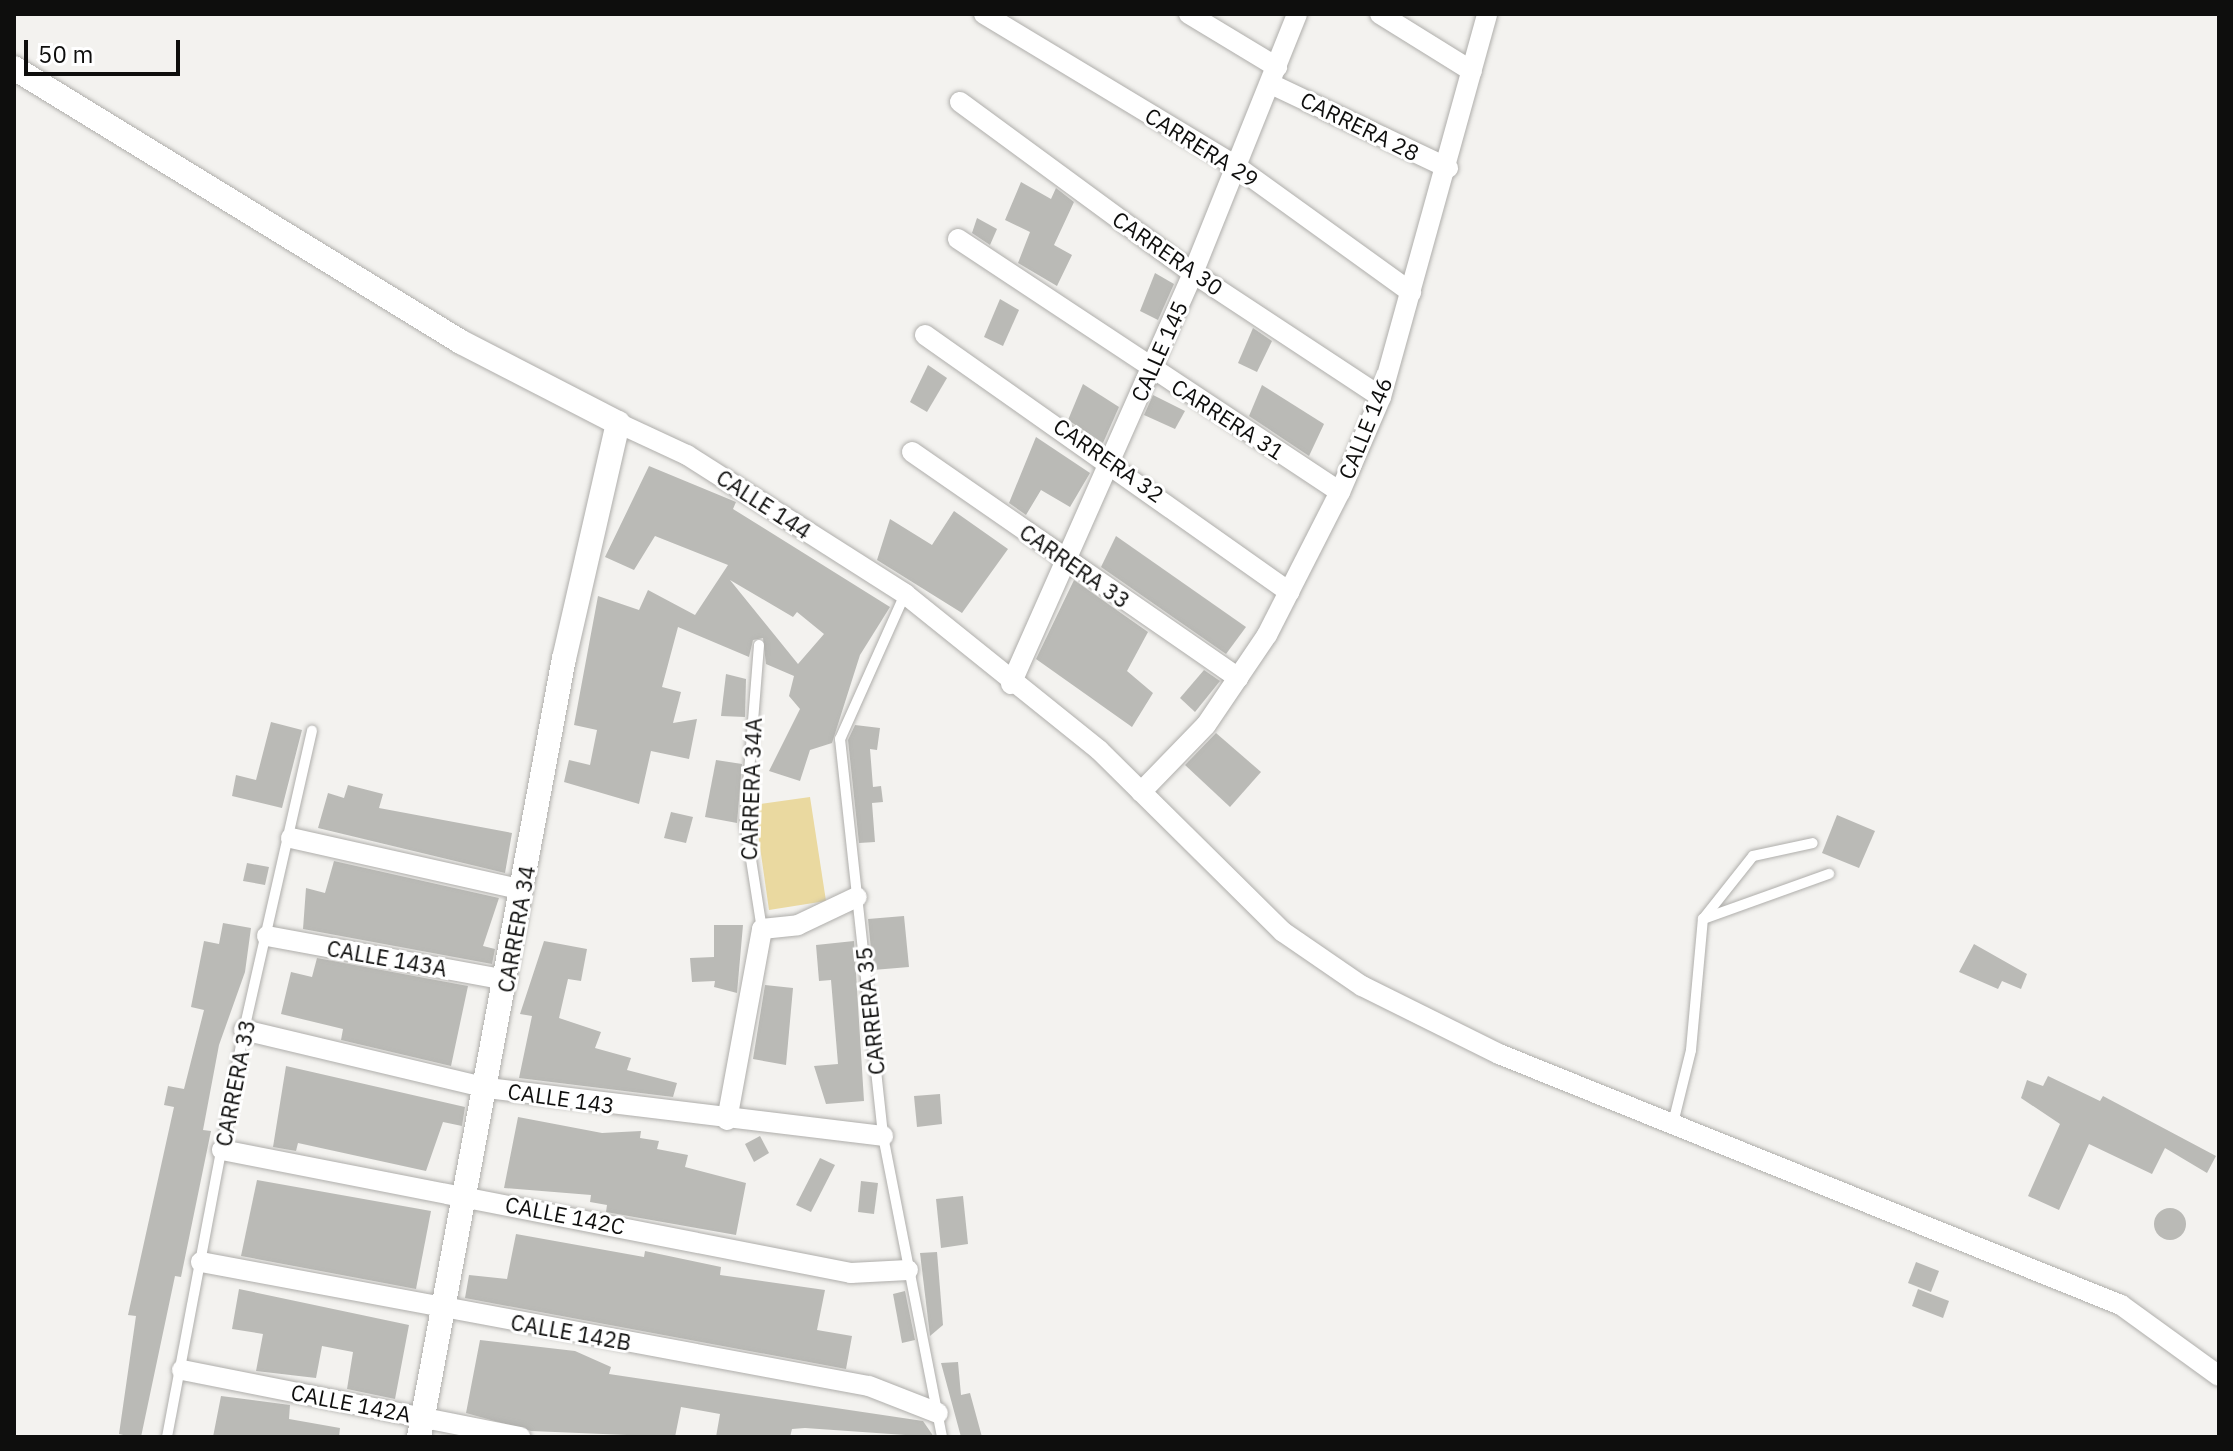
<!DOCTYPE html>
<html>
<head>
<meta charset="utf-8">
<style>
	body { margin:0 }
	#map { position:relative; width:2233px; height:1451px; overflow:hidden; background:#f3f2ef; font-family:"IBM Plex Sans",sans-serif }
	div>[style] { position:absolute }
	.green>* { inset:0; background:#ead9a0 }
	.building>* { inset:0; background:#babab6 }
	.round { border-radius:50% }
	.roads { filter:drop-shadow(0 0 2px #afaeab) drop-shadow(0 0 2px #afaeab) }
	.service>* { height:10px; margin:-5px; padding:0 5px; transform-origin:5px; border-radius:5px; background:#fff }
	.minor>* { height:20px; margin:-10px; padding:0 10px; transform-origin:10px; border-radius:10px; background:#fff }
	.tertiary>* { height:24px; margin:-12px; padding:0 12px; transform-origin:12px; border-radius:12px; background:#fff }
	span { translate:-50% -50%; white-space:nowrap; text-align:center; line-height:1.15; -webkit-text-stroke:6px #fff; paint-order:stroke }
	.street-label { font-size:22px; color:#0e0e0d }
	.frame { position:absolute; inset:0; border:16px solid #0e0e0d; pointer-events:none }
	.scale { position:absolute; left:24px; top:40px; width:156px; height:36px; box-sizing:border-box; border:4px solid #0e0e0d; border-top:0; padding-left:10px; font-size:24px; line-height:28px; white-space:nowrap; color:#0e0e0d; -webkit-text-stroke:6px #fff; paint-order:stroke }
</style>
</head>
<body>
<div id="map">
	<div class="green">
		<div style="clip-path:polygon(810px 797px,826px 901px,769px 910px,754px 805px)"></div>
	</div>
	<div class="building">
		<div style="clip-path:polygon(1021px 182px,1051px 199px,1056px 188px,1074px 202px,1054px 245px,1072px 255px,1057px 286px,1018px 263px,1030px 232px,1005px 220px)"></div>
		<div style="clip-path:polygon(977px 218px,997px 229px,990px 245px,972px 233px)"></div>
		<div style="clip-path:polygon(1155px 273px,1174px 284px,1158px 320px,1140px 311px)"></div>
		<div style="clip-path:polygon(1000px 299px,1019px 310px,1003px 346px,984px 337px)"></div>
		<div style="clip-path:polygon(1253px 328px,1272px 341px,1257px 372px,1238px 363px)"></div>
		<div style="clip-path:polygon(928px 365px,947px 378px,927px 412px,910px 402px)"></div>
		<div style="clip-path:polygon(1083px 384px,1119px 407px,1103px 443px,1068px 420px)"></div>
		<div style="clip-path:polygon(1262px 385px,1324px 424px,1309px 456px,1249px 416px)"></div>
		<div style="clip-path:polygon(1153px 395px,1185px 411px,1175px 429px,1144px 415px)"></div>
		<div style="clip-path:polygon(1036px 437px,1090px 473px,1070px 507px,1041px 490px,1026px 515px,1009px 503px)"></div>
		<div style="clip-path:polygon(evenodd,649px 466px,736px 502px,733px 509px,890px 607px,860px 655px,832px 743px,810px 750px,800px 781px,769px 771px,800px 709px,789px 696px,794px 676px,766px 664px,763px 638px,753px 640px,749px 657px,678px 627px,662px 687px,681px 692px,673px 723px,697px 719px,689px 759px,651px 751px,639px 804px,564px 782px,569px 760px,590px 765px,597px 730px,574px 725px,598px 596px,639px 610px,648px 590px,695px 615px,728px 565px,655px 536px,634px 570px,605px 557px,649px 466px,730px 580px,793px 617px,797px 612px,824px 634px,798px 664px,730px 580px)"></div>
		<div style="clip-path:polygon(954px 511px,1008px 549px,962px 613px,877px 560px,890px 519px,932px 545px)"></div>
		<div style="clip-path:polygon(1116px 536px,1246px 627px,1226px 654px,1101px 567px)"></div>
		<div style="clip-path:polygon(1074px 580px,1148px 632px,1127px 671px,1153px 693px,1132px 727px,1036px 659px)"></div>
		<div style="clip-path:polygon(1204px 670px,1220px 681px,1195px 712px,1180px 698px)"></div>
		<div style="clip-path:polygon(726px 674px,746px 679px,745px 717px,721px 716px)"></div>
		<div style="clip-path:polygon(271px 722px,302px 730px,282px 808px,232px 796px,236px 775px,256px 780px)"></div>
		<div style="clip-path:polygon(855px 725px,880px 728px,877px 750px,870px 749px,873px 787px,881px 786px,883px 802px,872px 803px,875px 842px,859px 843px,848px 740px)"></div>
		<div style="clip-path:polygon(1216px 733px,1261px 772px,1230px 807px,1185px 765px)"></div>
		<div style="clip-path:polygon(716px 760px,742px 764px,737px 823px,705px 817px)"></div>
		<div style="clip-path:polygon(348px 785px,383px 794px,379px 808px,512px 833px,505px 873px,318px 828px,328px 793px,344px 798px)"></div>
		<div style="clip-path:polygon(671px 812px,693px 817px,686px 843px,664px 838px)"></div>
		<div style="clip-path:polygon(1837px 815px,1875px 831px,1859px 868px,1822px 853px)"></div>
		<div style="clip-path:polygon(334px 861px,499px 898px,483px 946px,495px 949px,492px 964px,303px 929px,306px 888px,325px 893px)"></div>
		<div style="clip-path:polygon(247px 863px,269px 867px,265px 885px,243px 881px)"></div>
		<div style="clip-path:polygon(904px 916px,909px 967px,873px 970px,868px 919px)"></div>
		<div style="clip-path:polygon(223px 923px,251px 928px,245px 972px,219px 1045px,203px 1130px,211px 1131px,181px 1277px,175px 1276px,141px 1437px,132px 1437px,119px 1434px,136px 1316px,128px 1315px,174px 1107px,164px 1105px,168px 1086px,184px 1089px,204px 1010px,191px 1007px,204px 941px,219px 944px)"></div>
		<div style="clip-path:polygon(714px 925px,743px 925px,737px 993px,714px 987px,715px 981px,692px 982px,690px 958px,714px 957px)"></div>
		<div style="clip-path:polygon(544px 941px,587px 949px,581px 981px,568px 979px,559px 1018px,601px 1032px,595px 1048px,631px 1058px,627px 1070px,677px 1083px,673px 1097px,519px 1078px,532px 1016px,520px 1014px)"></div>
		<div style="clip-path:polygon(854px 941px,864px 1101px,826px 1104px,814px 1066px,838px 1064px,831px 980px,819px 981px,816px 945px)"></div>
		<div style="clip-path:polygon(1974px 944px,2027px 974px,2021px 989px,2002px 981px,1998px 989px,1959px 972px)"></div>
		<div style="clip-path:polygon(317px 958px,468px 986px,451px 1066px,341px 1040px,343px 1029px,281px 1014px,291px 972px,312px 977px)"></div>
		<div style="clip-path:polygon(765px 985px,793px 988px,786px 1065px,753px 1059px)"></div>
		<div style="clip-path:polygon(286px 1066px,465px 1107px,462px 1126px,443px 1122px,426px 1171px,298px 1143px,296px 1151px,273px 1147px)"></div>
		<div style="clip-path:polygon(2048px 1076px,2100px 1101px,2103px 1096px,2216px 1156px,2207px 1173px,2165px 1148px,2152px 1174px,2089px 1144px,2059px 1210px,2028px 1196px,2060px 1124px,2021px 1098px,2027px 1080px,2043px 1086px)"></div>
		<div style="clip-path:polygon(940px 1094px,942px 1124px,917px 1127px,914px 1096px)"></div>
		<div style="clip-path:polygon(518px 1117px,602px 1133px,641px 1131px,640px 1138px,659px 1141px,657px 1149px,688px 1155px,685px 1167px,746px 1183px,736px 1235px,606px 1212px,607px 1205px,590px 1202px,591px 1195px,504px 1188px)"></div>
		<div style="clip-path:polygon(760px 1136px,769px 1153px,754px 1162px,745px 1144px)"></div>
		<div style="clip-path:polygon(820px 1158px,835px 1165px,811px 1212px,796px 1205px)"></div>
		<div style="clip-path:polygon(257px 1180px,431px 1211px,416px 1289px,241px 1256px)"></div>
		<div style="clip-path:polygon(861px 1181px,878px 1183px,874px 1214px,858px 1212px)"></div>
		<div style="clip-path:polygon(963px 1196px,968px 1244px,941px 1248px,936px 1199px)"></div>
		<div class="round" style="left:2154px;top:1208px;width:32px;height:32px"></div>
		<div style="clip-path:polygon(516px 1234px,644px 1257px,645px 1251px,721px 1267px,720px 1275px,825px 1290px,817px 1330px,852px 1336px,846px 1369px,465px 1298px,469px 1275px,507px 1279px)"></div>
		<div style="clip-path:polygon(937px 1252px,943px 1325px,930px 1336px,920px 1253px)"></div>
		<div style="clip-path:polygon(1916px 1262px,1939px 1271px,1931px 1292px,1908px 1283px)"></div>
		<div style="clip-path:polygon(239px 1289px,409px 1325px,395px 1399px,347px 1389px,353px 1352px,322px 1346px,316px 1378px,256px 1371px,263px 1334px,232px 1329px)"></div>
		<div style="clip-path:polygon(1918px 1289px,1949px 1301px,1943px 1318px,1912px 1306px)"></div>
		<div style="clip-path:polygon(905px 1291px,915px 1340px,902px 1343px,893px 1294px)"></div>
		<div style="clip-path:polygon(480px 1340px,575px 1351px,611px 1367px,609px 1374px,923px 1421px,934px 1437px,805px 1428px,792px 1429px,790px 1437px,716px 1437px,720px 1414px,681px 1407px,675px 1437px,531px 1431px,466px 1413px)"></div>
		<div style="clip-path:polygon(958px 1362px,961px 1395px,970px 1393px,982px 1437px,961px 1437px,941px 1363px)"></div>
		<div style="clip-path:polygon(221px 1396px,290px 1405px,289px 1419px,340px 1428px,339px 1437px,213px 1437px)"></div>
	</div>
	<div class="roads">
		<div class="service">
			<div style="left:905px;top:594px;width:159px;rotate:114.1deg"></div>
			<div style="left:840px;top:739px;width:399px;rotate:83.8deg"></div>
			<div style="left:883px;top:1136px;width:307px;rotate:78.9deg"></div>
			<div style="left:759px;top:645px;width:177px;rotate:94.5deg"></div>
			<div style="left:745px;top:821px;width:109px;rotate:81.1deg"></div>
			<div style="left:1703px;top:919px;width:134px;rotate:-19.7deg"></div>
			<div style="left:1673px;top:1123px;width:75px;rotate:-76.1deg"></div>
			<div style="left:1691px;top:1050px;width:132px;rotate:-84.8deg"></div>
			<div style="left:1703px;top:919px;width:80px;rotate:-51.6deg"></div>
			<div style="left:1753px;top:856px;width:61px;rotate:-12.2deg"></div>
			<div style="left:167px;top:1437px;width:414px;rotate:-79.3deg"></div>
			<div style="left:244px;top:1030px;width:307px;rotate:-77.2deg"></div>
		</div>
		<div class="minor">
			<div style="left:984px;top:14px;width:294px;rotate:31.1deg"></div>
			<div style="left:1236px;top:166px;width:216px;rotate:35.8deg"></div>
			<div style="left:1189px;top:14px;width:103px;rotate:31.1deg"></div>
			<div style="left:1380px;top:14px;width:108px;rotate:31.8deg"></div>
			<div style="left:1271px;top:84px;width:196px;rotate:25.4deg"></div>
			<div style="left:960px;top:102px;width:289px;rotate:36.3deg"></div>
			<div style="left:1193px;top:273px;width:225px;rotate:33.4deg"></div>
			<div style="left:958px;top:239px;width:458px;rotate:33.5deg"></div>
			<div style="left:925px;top:335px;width:446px;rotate:35.2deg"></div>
			<div style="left:618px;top:423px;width:76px;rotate:24.9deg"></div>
			<div style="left:687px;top:455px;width:259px;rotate:32.5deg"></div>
			<div style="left:905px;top:594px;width:249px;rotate:38.8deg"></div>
			<div style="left:1099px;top:750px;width:259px;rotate:44.7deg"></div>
			<div style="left:1283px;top:932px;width:96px;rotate:34.4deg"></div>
			<div style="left:1362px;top:986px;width:153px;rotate:26.4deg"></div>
			<div style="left:1499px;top:1054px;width:671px;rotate:21.98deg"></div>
			<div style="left:2121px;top:1305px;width:121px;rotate:35.9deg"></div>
			<div style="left:912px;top:452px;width:397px;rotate:34.7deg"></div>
			<div style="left:1011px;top:684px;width:449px;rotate:-66.1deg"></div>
			<div style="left:1193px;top:273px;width:279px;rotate:-68.1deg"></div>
			<div style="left:1141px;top:792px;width:93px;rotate:-45.9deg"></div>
			<div style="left:1206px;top:725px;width:109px;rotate:-55.9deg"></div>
			<div style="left:1267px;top:635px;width:161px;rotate:-63deg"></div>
			<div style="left:1340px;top:492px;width:103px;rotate:-66.7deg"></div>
			<div style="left:1381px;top:397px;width:397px;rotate:-74.5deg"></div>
			<div style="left:291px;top:838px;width:238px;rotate:12.6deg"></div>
			<div style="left:267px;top:936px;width:244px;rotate:10.4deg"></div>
			<div style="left:244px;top:1030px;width:250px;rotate:13.4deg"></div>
			<div style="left:487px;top:1088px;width:399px;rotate:6.9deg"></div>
			<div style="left:727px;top:1120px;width:194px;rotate:-79.6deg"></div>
			<div style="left:762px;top:929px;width:36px;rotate:-6deg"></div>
			<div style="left:798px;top:925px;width:65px;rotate:-25.4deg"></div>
			<div style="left:222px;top:1150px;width:641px;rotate:11.06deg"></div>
			<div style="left:851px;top:1273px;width:57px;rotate:-3deg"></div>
			<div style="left:201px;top:1262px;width:679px;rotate:10.52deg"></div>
			<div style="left:869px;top:1386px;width:74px;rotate:21.4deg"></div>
			<div style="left:182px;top:1370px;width:345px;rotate:11.2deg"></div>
		</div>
		<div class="tertiary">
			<div style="left:14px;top:68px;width:524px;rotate:31.51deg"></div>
			<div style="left:461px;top:342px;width:177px;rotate:27.3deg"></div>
			<div style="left:618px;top:423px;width:241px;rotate:102.9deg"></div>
			<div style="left:564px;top:658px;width:792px;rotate:100.54deg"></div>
		</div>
	</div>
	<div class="street-label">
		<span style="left:1360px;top:126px;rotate:26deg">CARRERA 28</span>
		<span style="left:1202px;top:147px;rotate:32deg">CARRERA 29</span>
		<span style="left:1168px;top:253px;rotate:35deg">CARRERA 30</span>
		<span style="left:1159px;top:351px;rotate:-66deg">CALLE 145</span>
		<span style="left:1228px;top:419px;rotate:33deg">CARRERA 31</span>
		<span style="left:1365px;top:428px;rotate:-68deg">CALLE 146</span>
		<span style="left:1109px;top:460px;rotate:35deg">CARRERA 32</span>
		<span style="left:764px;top:504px;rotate:33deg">CALLE 144</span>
		<span style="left:1075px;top:566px;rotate:35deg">CARRERA 33</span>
		<span style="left:751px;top:789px;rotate:-88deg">CARRERA 34A</span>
		<span style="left:516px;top:929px;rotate:-80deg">CARRERA 34</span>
		<span style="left:387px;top:958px;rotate:10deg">CALLE 143A</span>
		<span style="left:870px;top:1011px;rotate:-96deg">CARRERA 35</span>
		<span style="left:235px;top:1083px;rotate:-79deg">CARRERA 33</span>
		<span style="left:561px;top:1098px;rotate:8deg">CALLE 143</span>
		<span style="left:565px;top:1215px;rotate:11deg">CALLE 142C</span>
		<span style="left:571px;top:1332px;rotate:10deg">CALLE 142B</span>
		<span style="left:351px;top:1403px;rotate:11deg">CALLE 142A</span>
	</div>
	<div class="frame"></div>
	<div class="scale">50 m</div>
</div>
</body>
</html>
